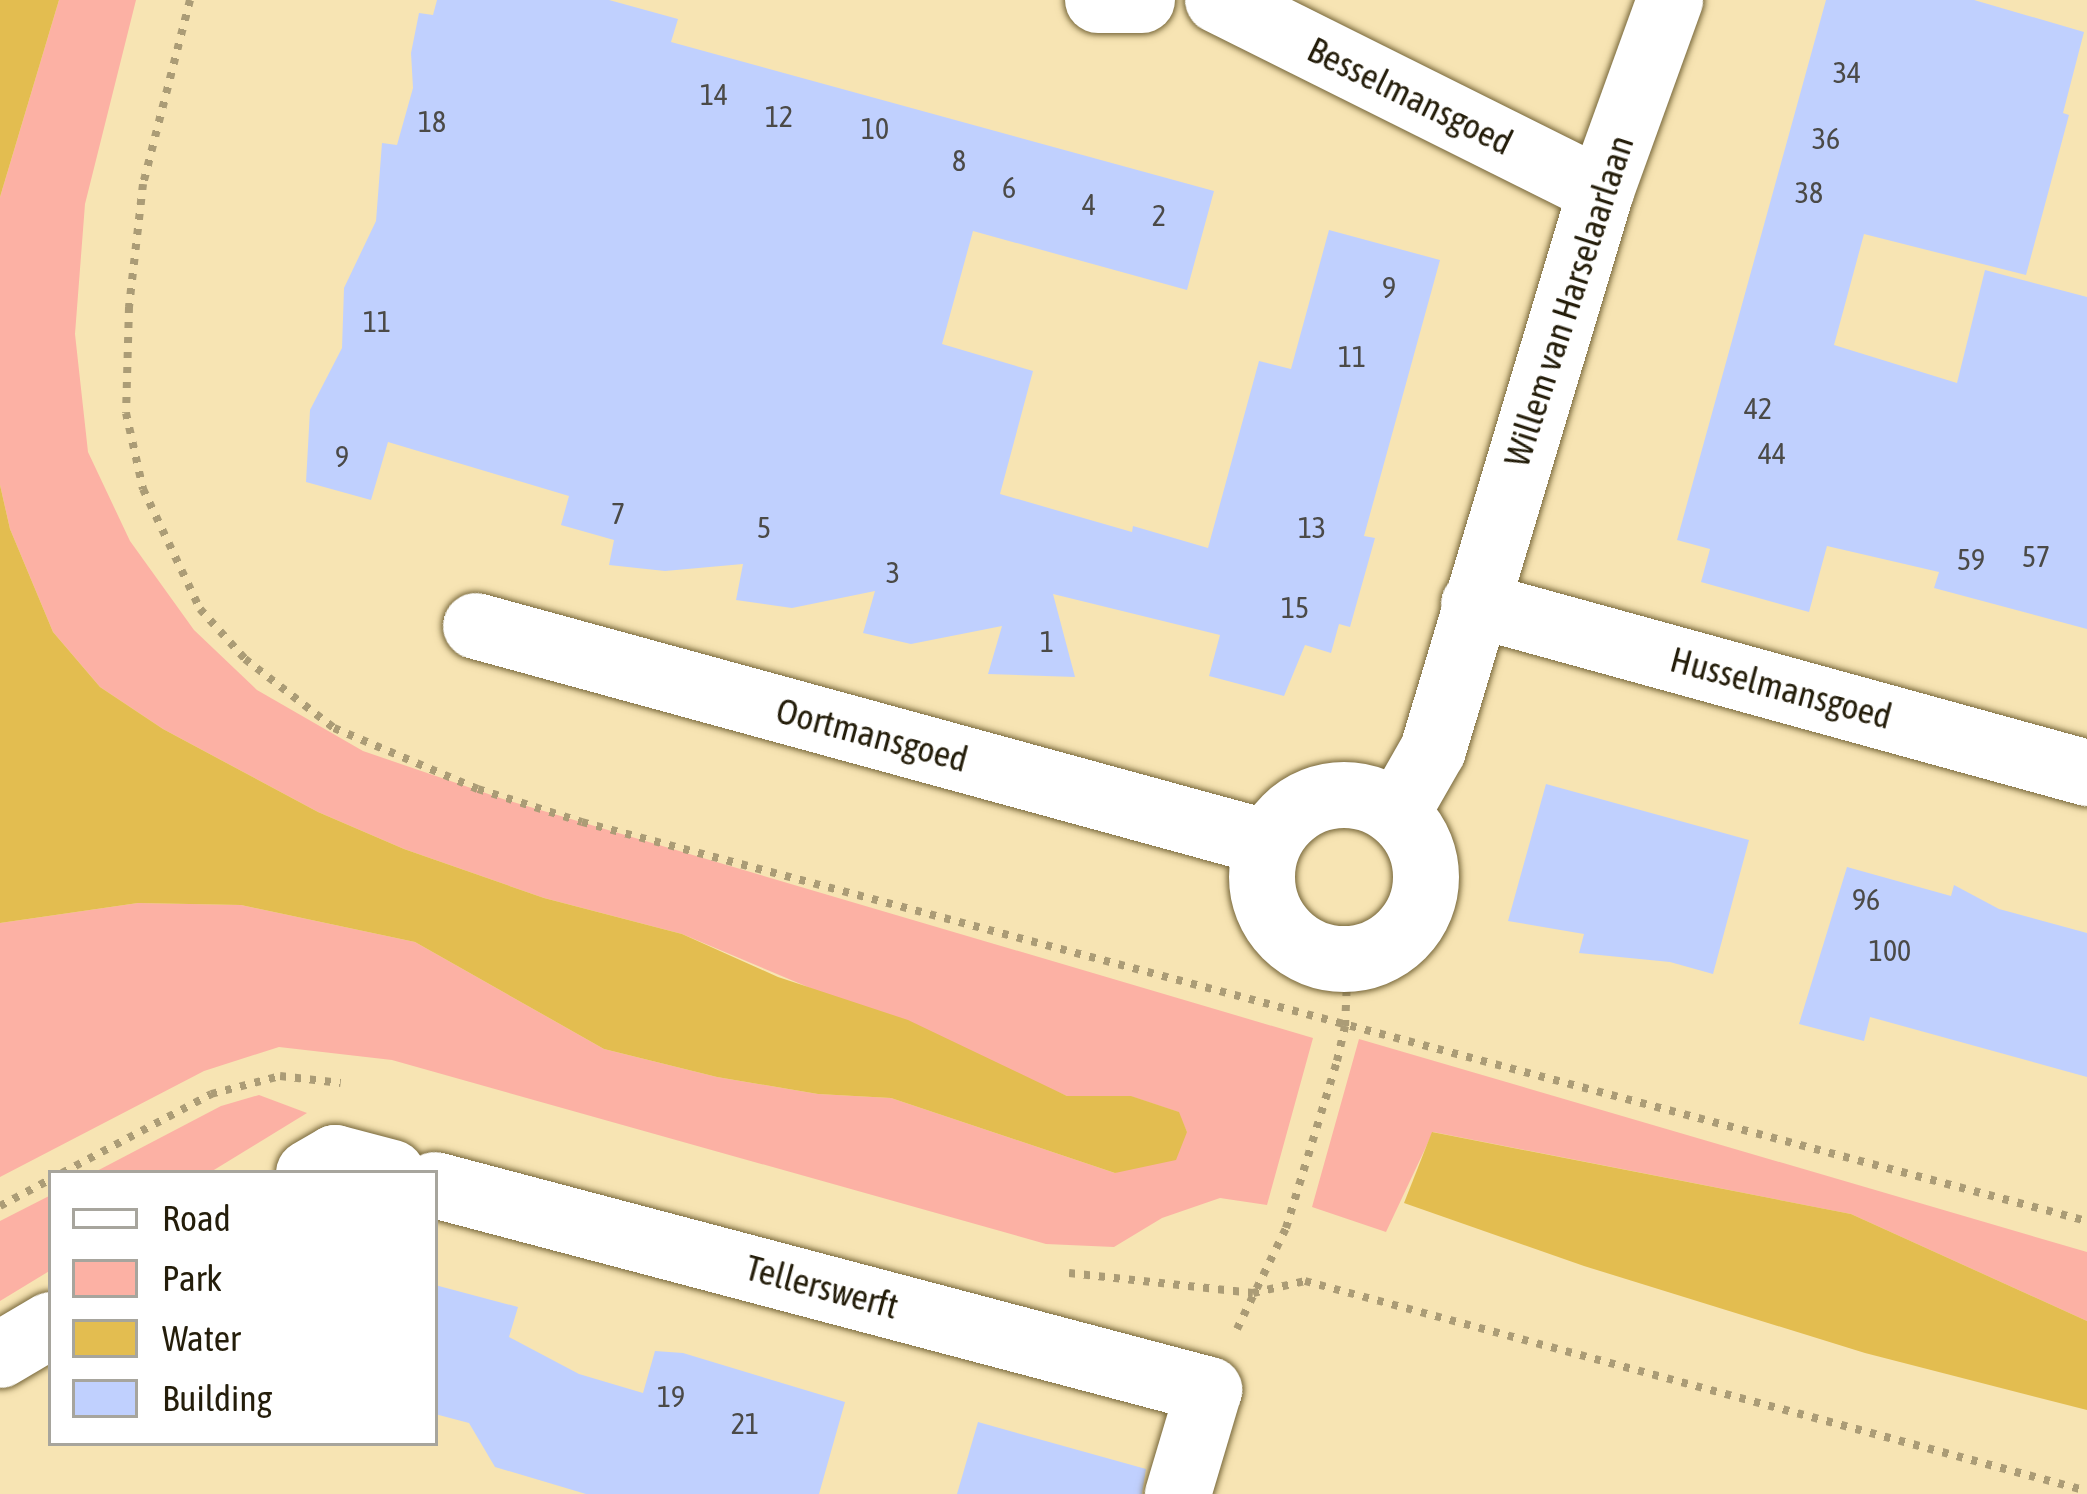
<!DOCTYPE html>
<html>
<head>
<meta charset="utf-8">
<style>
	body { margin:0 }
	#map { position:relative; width:2087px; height:1494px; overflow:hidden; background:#f7e4b3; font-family:"Asap Condensed",sans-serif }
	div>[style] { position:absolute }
	.green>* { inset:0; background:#fcb1a4 }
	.water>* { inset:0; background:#e3bd50 }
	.building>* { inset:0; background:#c0d0fe }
	.path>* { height:8px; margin-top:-4px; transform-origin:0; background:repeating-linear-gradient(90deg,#ab9c76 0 6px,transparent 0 15px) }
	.roads { filter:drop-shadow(0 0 3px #766639) drop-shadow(0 0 3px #766639) }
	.minor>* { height:66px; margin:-33px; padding:0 33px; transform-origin:33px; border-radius:33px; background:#fff }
	.minor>.ring { margin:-33px; padding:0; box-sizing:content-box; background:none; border:66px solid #fff; border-radius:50% }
	span { translate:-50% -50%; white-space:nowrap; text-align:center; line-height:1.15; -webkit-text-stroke:9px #fff; paint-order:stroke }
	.number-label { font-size:30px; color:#4b4a47 }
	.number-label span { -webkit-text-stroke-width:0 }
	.street-label { font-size:36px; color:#241d0a }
	.legend { position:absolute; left:48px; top:1170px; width:390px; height:276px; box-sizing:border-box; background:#fff; border:3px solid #a7a59d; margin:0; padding:15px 21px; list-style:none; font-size:36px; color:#241d0a }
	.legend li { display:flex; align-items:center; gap:24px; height:60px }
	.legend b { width:60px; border:3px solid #a7a59d }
</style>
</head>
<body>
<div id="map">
	<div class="green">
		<div style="clip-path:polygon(59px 0,136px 0,85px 204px,75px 334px,88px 452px,130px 541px,194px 630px,257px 690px,363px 751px,503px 799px,1313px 1038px,1267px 1205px,1220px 1198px,1162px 1218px,1114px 1247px,1046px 1244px,392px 1060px,279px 1047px,204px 1071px,0 1177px,0 923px,138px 903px,241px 905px,415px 942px,604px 1049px,717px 1077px,818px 1094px,891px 1098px,1115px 1173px,1187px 1132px,1178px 1112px,1130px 1096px,1067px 1096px,682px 934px,544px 898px,404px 849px,318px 812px,163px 729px,100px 687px,53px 632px,10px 529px,0 485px,0 197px)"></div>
		<div style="clip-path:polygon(1359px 1039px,2087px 1252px,2087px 1321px,1851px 1214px,1433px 1132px,1386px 1232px,1312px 1207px)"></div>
		<div style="clip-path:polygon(259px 1095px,307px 1113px,209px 1173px,93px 1173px,221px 1106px)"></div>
		<div style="clip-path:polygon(51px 1195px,51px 1270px,0 1301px,0 1221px)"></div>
	</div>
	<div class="water">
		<div style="clip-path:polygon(0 0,59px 0,0 197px)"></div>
		<div style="clip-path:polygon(0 485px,10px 529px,53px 632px,100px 687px,163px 729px,318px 812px,404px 849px,544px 898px,682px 934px,778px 977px,908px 1020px,1067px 1096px,1131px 1096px,1179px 1112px,1187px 1132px,1176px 1160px,1115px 1173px,891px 1098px,818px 1094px,717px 1077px,604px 1049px,415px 942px,241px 905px,138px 903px,0 923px)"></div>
		<div style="clip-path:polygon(1432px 1132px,1851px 1214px,2087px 1321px,2087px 1410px,1865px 1353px,1584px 1266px,1404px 1203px)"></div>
	</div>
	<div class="building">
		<div style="clip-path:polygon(437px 0,609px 0,678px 19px,671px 42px,1214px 191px,1187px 290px,973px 231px,942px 344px,1033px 371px,1000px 494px,1132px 532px,1133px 526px,1208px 548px,1259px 361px,1291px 369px,1329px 230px,1440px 260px,1364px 536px,1375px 538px,1350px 627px,1339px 624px,1331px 653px,1305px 645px,1284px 696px,1209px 676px,1220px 635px,1053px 594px,1075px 677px,988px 674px,1002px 626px,911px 644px,863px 633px,875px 591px,792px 608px,736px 600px,743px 564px,665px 571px,609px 565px,614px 540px,561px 525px,569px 496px,388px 442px,371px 500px,306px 482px,310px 410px,342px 348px,344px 288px,376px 221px,382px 143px,397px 145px,413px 88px,411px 53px,419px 13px,433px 15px)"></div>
		<div style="clip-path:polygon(1826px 0,1974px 0,2084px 32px,2063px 113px,2069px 115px,2026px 275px,1864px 234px,1834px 345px,1957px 383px,1985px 270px,2087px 297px,2087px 629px,1934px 588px,1939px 572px,1827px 546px,1809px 612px,1701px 582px,1710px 549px,1677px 540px)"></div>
		<div style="clip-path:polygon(1546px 784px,1749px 840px,1713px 974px,1670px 962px,1579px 953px,1584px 934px,1508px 921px)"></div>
		<div style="clip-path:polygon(1847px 867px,1951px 896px,1954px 885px,1999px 909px,2087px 933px,2087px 1077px,1870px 1017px,1864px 1041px,1799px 1024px)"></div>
		<div style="clip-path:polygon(435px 1285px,518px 1307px,509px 1337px,579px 1374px,643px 1393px,655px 1351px,683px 1353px,845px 1402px,819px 1494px,586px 1494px,495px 1467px,469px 1423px,435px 1414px)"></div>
		<div style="clip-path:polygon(978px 1422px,1146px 1469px,1142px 1494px,957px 1494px)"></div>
	</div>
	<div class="path">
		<div style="left:190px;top:0;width:190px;rotate:104.3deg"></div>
		<div style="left:143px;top:184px;width:124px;rotate:96.5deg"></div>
		<div style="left:129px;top:307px;width:106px;rotate:91.6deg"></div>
		<div style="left:126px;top:413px;width:78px;rotate:77.4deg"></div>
		<div style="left:143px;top:489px;width:133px;rotate:64.6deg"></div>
		<div style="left:200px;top:609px;width:67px;rotate:48deg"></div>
		<div style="left:245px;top:659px;width:113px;rotate:37.8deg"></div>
		<div style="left:334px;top:728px;width:156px;rotate:23deg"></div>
		<div style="left:478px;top:789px;width:109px;rotate:17.6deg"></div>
		<div style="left:582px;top:822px;width:1557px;rotate:14.85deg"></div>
		<div style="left:62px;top:1173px;width:169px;rotate:-27.9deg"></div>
		<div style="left:211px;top:1094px;width:71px;rotate:-14.6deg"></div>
		<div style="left:280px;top:1076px;width:61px;rotate:6.5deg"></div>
		<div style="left:0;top:1206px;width:58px;rotate:-27.9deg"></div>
		<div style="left:1069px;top:1273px;width:185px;rotate:6.2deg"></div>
		<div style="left:1253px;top:1293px;width:53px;rotate:-13deg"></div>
		<div style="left:1305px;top:1281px;width:810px;rotate:15.03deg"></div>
		<div style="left:1237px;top:1329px;width:112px;rotate:-64.1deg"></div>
		<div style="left:1286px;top:1228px;width:175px;rotate:-73deg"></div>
		<div style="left:1337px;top:1061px;width:36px;rotate:-77deg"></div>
		<div style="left:1345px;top:1026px;width:66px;rotate:-87.4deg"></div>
	</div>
	<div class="roads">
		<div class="minor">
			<div style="left:1098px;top:0;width:44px"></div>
			<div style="left:1218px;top:0;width:428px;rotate:26.5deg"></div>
			<div style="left:1474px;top:604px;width:636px;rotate:15.41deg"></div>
			<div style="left:476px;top:626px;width:821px;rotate:15.32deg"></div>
			<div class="ring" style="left:1262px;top:795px;width:98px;height:98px"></div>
			<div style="left:1397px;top:813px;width:73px;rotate:-60.3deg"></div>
			<div style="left:1433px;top:750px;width:584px;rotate:-73.27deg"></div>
			<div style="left:1601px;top:191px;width:203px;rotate:-70.1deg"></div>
			<div style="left:309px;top:1173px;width:30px;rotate:-30deg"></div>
			<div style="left:335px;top:1158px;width:59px;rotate:14.7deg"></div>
			<div style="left:435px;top:1185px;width:801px;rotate:14.83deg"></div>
			<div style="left:1209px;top:1390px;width:109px;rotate:106.6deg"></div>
			<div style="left:0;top:1355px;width:59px;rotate:-30.5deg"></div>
		</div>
	</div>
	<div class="number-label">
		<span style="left:1847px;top:72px">34</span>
		<span style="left:714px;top:94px">14</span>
		<span style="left:779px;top:116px">12</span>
		<span style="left:432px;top:121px">18</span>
		<span style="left:875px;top:128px">10</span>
		<span style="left:1826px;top:138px">36</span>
		<span style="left:959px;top:160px">8</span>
		<span style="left:1009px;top:187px">6</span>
		<span style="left:1809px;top:192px">38</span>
		<span style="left:1089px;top:204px">4</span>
		<span style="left:1159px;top:215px">2</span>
		<span style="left:1389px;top:287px">9</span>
		<span style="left:377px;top:321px">11</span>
		<span style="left:1352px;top:356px">11</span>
		<span style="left:1758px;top:408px">42</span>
		<span style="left:1772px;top:453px">44</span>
		<span style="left:342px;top:456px">9</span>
		<span style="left:618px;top:513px">7</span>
		<span style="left:764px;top:527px">5</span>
		<span style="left:1312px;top:527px">13</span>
		<span style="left:2036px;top:556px">57</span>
		<span style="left:1971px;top:559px">59</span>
		<span style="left:893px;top:572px">3</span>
		<span style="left:1295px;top:607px">15</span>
		<span style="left:1047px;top:641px">1</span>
		<span style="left:1866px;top:899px">96</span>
		<span style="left:1890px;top:950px">100</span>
		<span style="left:671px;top:1396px">19</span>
		<span style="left:745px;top:1423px">21</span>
	</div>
	<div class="street-label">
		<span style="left:1410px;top:96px;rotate:26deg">Besselmansgoed</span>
		<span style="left:1569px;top:301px;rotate:-72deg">Willem van Harselaarlaan</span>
		<span style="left:1781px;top:688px;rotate:15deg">Husselmansgoed</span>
		<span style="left:872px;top:735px;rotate:15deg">Oortmansgoed</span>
		<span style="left:822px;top:1287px;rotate:15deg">Tellerswerft</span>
	</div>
	<ul class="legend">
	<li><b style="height:15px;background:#fff"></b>Road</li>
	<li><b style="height:33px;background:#fcb1a4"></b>Park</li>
	<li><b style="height:33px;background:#e3bd50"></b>Water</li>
	<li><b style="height:33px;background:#c0d0fe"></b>Building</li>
	</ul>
</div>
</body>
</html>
